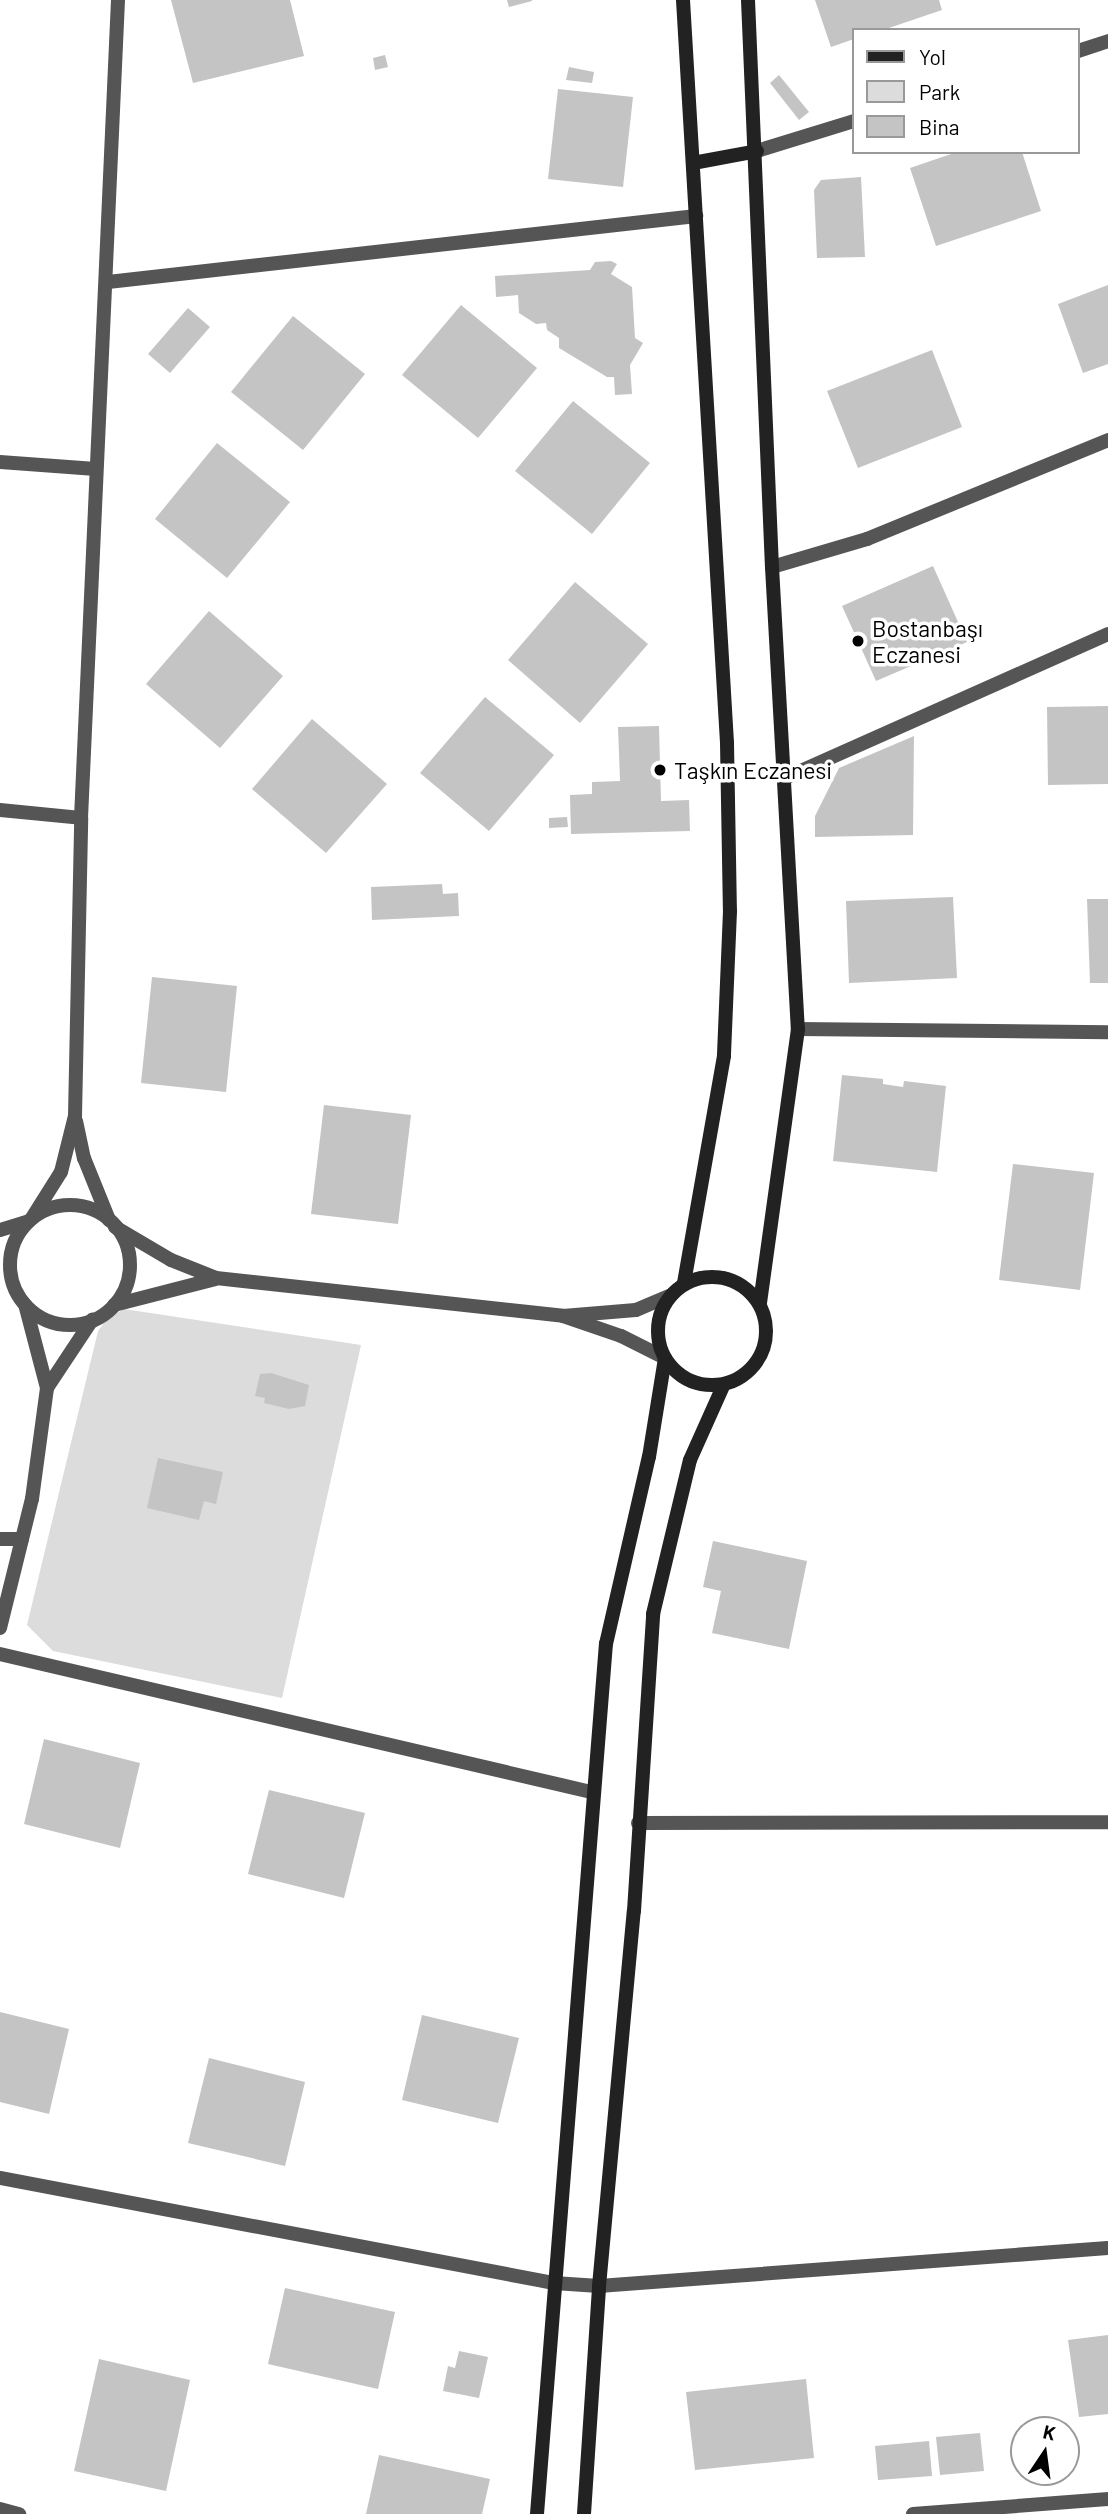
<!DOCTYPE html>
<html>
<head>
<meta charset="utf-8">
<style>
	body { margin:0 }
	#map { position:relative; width:1108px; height:2514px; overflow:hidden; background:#fff; font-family:Barlow,sans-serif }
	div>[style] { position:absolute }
	.green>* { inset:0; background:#dcdcdc }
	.building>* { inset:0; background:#c4c4c4 }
	.street>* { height:14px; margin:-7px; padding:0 7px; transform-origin:7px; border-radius:7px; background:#555 }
	.street>.ring { margin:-7px; padding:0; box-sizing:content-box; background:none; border:14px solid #555; border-radius:50% }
	.secondary>* { height:14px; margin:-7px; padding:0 7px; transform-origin:7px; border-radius:7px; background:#222 }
	.secondary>.ring { margin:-7px; padding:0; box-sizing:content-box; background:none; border:14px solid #222; border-radius:50% }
	.dots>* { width:19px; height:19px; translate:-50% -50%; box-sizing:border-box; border:4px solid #fff; border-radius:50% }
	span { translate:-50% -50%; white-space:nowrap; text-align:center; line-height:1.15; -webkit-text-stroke:7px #fff; paint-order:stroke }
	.poi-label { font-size:23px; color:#000 }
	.left { translate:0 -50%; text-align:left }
	.legend { position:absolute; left:852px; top:28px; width:228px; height:126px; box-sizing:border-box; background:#fff; border:2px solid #999; margin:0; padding:9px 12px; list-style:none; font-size:21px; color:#000 }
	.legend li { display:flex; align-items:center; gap:14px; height:35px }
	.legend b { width:35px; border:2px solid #999 }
	.north { position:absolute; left:1010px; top:2416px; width:70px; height:70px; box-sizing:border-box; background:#fff; border:2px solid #999; border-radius:50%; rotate:13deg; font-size:19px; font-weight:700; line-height:28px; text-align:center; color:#000 }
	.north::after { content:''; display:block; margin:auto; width:24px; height:32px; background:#000; clip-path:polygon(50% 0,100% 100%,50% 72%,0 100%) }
</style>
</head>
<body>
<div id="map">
	<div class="green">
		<div style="clip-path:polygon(124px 1309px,361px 1345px,282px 1698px,53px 1651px,27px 1625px,98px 1331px,107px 1319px)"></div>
	</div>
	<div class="building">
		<div style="clip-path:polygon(171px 0,290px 0,304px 56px,193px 83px)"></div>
		<div style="clip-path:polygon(507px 0,532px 0,532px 1px,509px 7px)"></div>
		<div style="clip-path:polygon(815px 0,939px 0,942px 10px,883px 30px,854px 30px,854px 39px,831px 47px)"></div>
		<div style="clip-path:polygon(385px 55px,388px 67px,375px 70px,373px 58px)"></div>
		<div style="clip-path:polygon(569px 67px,594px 72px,592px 83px,566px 80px)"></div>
		<div style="clip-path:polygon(779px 75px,809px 112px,799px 120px,770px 83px)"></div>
		<div style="clip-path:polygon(558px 89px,633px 97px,623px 187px,548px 179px)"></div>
		<div style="clip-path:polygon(957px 152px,1022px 152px,1041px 211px,936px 246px,910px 168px)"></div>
		<div style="clip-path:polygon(861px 177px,865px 257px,817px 258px,814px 190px,821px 180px)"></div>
		<div style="clip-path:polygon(611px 261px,617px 264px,611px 274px,632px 287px,635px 338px,643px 343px,630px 365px,632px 394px,615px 395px,614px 377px,607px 377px,559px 348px,559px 338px,547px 330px,546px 323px,536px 324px,519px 313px,518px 295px,496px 297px,495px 276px,590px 270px,595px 262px)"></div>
		<div style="clip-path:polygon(1108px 285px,1108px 364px,1083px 373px,1058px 304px)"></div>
		<div style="clip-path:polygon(461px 305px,537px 368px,478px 438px,402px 375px)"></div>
		<div style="clip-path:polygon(188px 308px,210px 327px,170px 373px,148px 354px)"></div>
		<div style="clip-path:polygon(293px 316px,365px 374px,303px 450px,231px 392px)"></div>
		<div style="clip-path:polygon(932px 350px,962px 427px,858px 468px,827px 391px)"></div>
		<div style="clip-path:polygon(573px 401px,650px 463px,592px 534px,515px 471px)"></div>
		<div style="clip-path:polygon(217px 443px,290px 502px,227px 578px,155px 519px)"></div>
		<div style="clip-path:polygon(933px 566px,967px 642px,876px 681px,842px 606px)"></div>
		<div style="clip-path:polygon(575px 582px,648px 644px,580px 723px,508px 660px)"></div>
		<div style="clip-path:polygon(209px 611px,283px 676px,220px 748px,146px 684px)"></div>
		<div style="clip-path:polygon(485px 697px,554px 755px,489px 831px,420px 773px)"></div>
		<div style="clip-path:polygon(1108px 706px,1108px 784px,1048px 785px,1047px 707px)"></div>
		<div style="clip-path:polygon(312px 719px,387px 784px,326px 853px,252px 789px)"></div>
		<div style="clip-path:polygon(659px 726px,661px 801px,689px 800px,690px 831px,571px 834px,570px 795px,592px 794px,592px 782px,620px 781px,618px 727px)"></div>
		<div style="clip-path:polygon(914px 736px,913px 835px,815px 837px,815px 816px,839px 768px)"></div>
		<div style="clip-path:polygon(567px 817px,568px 827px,549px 828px,549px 818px)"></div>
		<div style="clip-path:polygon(442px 884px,443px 894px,458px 893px,459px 916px,372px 920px,371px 887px)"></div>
		<div style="clip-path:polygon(953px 897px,957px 978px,849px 983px,846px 901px)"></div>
		<div style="clip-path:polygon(1087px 899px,1108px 899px,1108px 983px,1090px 983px)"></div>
		<div style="clip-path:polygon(152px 977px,237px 986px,226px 1092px,141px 1083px)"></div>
		<div style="clip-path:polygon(842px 1075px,883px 1079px,883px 1084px,903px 1087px,904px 1081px,946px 1086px,937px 1172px,833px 1161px)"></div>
		<div style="clip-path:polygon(324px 1105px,411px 1115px,398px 1224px,311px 1214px)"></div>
		<div style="clip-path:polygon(1013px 1164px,1094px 1173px,1080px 1290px,999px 1280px)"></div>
		<div style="clip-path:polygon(271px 1373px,309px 1385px,305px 1406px,289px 1409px,264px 1403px,265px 1398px,255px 1396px,260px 1374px)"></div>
		<div style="clip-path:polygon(158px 1458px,223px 1472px,216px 1504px,204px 1501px,199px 1520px,147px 1508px)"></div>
		<div style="clip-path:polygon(713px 1541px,807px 1561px,789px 1649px,712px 1633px,721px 1591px,703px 1587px)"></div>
		<div style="clip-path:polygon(44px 1739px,140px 1763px,120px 1848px,24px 1824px)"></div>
		<div style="clip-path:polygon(269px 1790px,365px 1813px,344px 1898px,248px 1874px)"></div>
		<div style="clip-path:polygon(0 2012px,69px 2029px,49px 2114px,0 2102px)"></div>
		<div style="clip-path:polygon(422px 2015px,519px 2038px,498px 2123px,402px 2100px)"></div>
		<div style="clip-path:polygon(209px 2058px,305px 2082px,285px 2166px,188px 2143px)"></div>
		<div style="clip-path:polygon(285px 2288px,395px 2312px,378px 2389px,268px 2364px)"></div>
		<div style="clip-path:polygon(1108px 2335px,1108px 2414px,1079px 2417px,1068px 2340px)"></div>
		<div style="clip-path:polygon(459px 2351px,488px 2357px,479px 2398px,443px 2391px,448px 2366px,455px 2368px)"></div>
		<div style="clip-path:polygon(99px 2359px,190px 2380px,166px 2491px,74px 2471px)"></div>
		<div style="clip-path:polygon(806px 2379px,814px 2458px,695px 2470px,686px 2392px)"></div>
		<div style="clip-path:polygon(980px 2433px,984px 2471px,940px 2475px,936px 2437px)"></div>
		<div style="clip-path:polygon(929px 2441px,932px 2476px,878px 2480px,875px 2446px)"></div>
		<div style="clip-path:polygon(379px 2455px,490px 2479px,482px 2514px,366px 2514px)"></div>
	</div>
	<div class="street">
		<div style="left:1078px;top:51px;width:32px;rotate:-18deg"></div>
		<div style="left:757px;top:151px;width:102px;rotate:-17.2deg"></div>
		<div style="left:108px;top:282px;width:592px;rotate:-6.4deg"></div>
		<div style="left:0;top:462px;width:96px;rotate:4.2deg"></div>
		<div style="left:772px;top:567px;width:99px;rotate:-16.4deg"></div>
		<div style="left:867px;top:539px;width:261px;rotate:-22.3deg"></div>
		<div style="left:785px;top:778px;width:354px;rotate:-24deg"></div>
		<div style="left:0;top:810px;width:81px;rotate:5.6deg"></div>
		<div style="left:798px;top:1029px;width:310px;rotate:0.6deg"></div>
		<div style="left:76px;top:1121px;width:38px;rotate:78deg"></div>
		<div style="left:84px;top:1158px;width:67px;rotate:68deg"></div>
		<div class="ring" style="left:10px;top:1205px;width:106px;height:106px"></div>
		<div style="left:32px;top:1218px;width:54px;rotate:-57.8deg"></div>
		<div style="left:61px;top:1172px;width:58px;rotate:-76deg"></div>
		<div style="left:75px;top:1116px;width:298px;rotate:-88.8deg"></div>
		<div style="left:81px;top:818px;width:819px;rotate:-87.41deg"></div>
		<div style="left:115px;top:1227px;width:65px;rotate:30.5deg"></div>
		<div style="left:171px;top:1260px;width:48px;rotate:21.8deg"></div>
		<div style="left:216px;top:1278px;width:349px;rotate:6.2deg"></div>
		<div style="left:0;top:1230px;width:30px;rotate:-17deg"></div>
		<div style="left:114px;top:1305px;width:104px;rotate:-14.4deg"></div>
		<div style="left:665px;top:1358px;width:49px;rotate:-153.4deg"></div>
		<div style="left:621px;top:1336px;width:61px;rotate:-161deg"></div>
		<div style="left:563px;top:1316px;width:73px;rotate:-4.7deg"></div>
		<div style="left:636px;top:1310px;width:38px;rotate:-23deg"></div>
		<div style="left:47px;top:1388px;width:82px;rotate:-56.5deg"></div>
		<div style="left:0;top:1539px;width:22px"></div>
		<div style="left:0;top:1628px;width:133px;rotate:-76.1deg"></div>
		<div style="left:32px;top:1499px;width:112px;rotate:-82.3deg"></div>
		<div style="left:47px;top:1388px;width:83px;rotate:-104.7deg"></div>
		<div style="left:0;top:1654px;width:607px;rotate:13.14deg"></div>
		<div style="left:638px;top:1823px;width:470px;rotate:-0.1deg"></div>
		<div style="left:0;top:2178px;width:564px;rotate:10.73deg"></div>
		<div style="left:554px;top:2283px;width:45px;rotate:3.8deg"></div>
		<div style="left:599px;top:2286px;width:510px;rotate:-4.27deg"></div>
		<div style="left:0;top:2509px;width:20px;rotate:15deg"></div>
		<div style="left:913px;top:2514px;width:196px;rotate:-4.4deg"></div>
	</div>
	<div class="secondary">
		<div style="left:683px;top:0;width:744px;rotate:86.61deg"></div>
		<div style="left:727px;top:743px;width:168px;rotate:89deg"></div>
		<div style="left:730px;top:911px;width:145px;rotate:92.4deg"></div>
		<div style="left:724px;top:1056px;width:231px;rotate:100deg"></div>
		<div style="left:748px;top:0;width:568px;rotate:87.58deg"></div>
		<div style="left:772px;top:567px;width:463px;rotate:86.8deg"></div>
		<div style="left:798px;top:1029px;width:278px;rotate:97.9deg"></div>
		<div style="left:693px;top:163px;width:65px;rotate:-10.6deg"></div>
		<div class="ring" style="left:658px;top:1277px;width:94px;height:94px"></div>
		<div style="left:537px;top:2514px;width:873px;rotate:-85.47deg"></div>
		<div style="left:606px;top:1644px;width:192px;rotate:-77.1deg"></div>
		<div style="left:649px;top:1457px;width:100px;rotate:-80.8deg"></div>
		<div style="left:584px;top:2514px;width:228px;rotate:-86.2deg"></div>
		<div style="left:599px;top:2286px;width:377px;rotate:-84.7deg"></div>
		<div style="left:634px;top:1911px;width:298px;rotate:-86.3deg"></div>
		<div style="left:653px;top:1614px;width:158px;rotate:-76.5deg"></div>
		<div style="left:690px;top:1460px;width:83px;rotate:-65.9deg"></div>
	</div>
	<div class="dots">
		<div style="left:858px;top:641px;background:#000"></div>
		<div style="left:660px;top:770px;background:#000"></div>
	</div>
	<div class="poi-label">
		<span class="left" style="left:872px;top:641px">Bostanbaşı<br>Eczanesi</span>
		<span class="left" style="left:674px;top:770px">Taşkın Eczanesi</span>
	</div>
	<ul class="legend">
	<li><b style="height:9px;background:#222"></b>Yol</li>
	<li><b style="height:19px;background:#dcdcdc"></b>Park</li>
	<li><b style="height:19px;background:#c4c4c4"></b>Bina</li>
	</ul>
	<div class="north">K</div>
</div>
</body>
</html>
